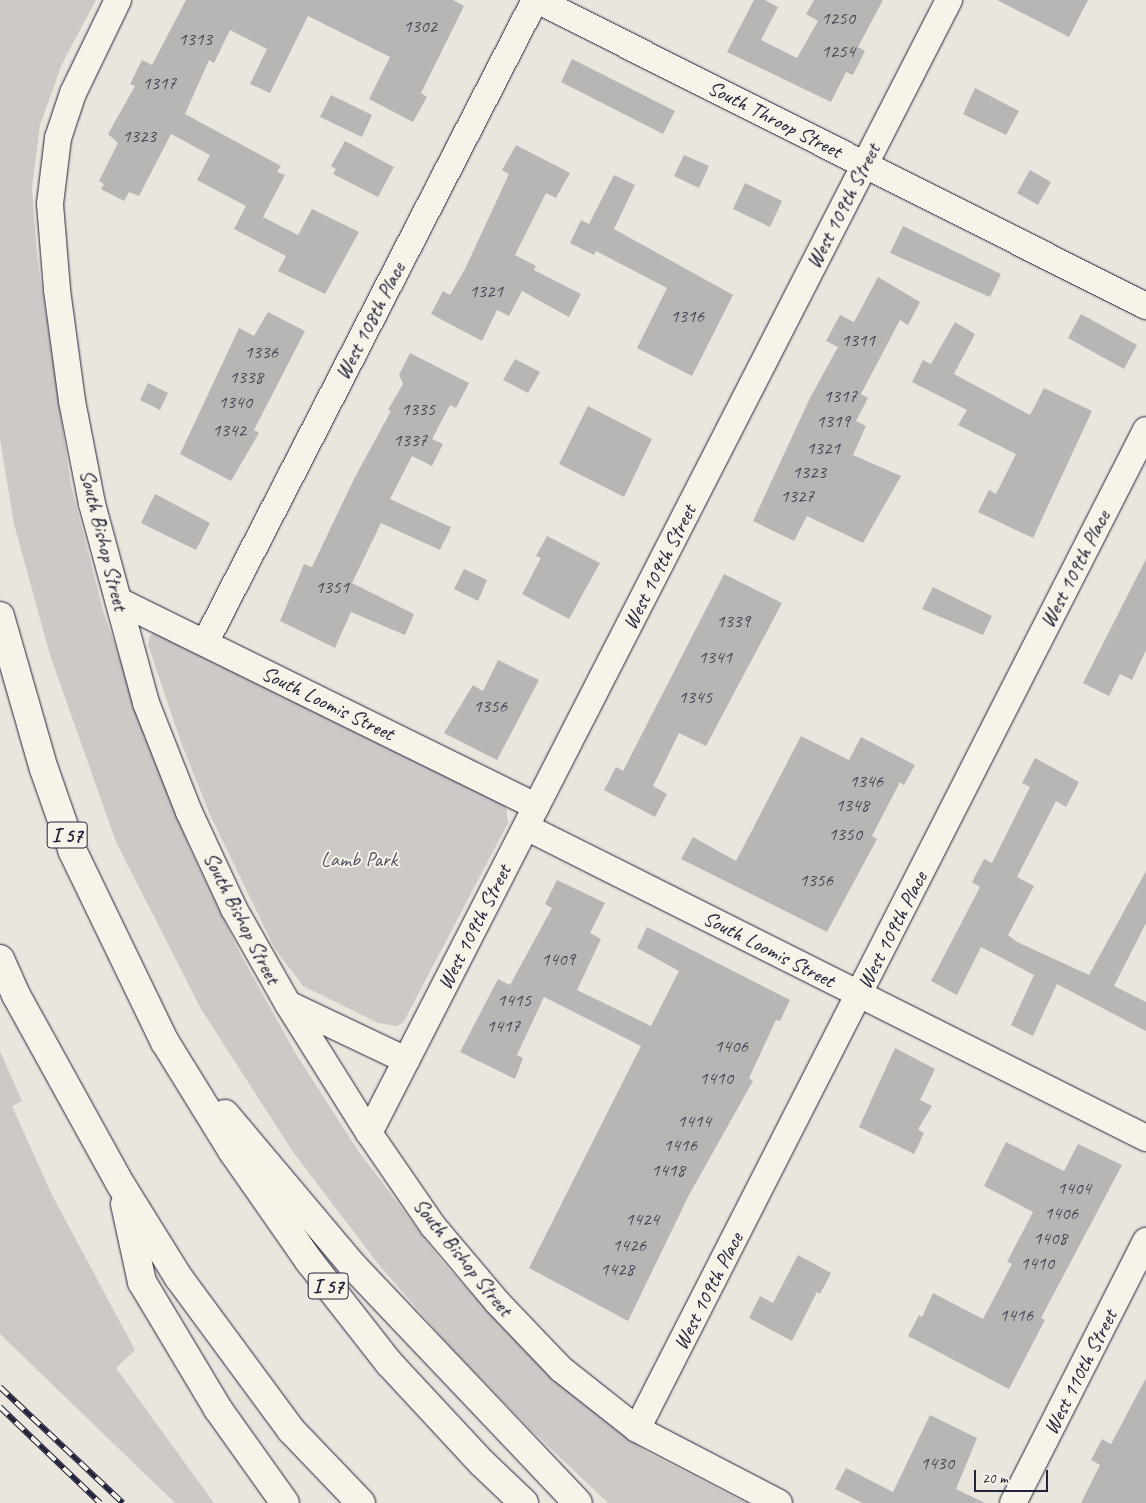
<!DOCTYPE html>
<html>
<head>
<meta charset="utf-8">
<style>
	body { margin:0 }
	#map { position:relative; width:1146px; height:1503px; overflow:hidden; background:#eae6de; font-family:Caveat,sans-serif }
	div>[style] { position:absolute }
	.green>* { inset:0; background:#cdc9c6 }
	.building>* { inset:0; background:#b8b6b5 }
	.roads { filter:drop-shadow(0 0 1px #22223b) drop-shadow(0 0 1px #22223b) }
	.minor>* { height:26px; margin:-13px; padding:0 13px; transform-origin:13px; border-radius:13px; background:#f7f3e8 }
	.motorway>* { height:28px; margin:-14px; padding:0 14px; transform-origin:14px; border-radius:14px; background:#f7f3e8 }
	.rail>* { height:5.5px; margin-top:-2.75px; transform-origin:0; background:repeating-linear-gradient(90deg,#f7f3e8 0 11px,#22223b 0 22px); box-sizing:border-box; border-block:1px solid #22223b }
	span { translate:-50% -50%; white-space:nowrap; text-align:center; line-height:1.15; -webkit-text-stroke:4px #f7f3e8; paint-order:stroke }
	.number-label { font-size:19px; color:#48475a }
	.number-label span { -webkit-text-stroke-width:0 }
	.shield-label span { padding:1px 4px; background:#f7f3e8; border:1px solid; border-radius:4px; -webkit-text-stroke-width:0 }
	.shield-label { font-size:20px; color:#22223b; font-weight:700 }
	.street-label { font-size:21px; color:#22223b }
	.park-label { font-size:21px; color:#555465 }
	.scale { position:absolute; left:974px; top:1470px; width:74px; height:22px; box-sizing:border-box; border:2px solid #22223b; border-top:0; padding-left:6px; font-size:15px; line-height:18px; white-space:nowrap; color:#22223b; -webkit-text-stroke:4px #f7f3e8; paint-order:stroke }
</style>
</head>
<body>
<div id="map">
	<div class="green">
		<div style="clip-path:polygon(0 0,96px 0,62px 64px,40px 125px,32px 188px,37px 254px,71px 485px,103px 610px,142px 724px,190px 849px,241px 955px,296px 1054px,359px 1152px,444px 1264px,527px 1353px,597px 1414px,647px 1452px,746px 1503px,608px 1503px,531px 1430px,446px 1342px,379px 1265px,293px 1152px,201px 1009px,116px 842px,50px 655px,14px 524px,0 439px)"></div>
		<div style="clip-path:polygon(155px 631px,497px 799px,506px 806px,508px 823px,403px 1023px,396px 1026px,378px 1023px,303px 986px,275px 949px,210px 815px,182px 745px,148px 645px,150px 636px)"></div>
		<div style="clip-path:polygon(0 1051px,22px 1101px,12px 1106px,52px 1195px,135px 1350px,116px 1368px,214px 1503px,175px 1503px,0 1334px)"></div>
	</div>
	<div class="building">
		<div style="clip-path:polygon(186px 0,453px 0,464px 6px,421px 93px,427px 97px,413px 122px,369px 99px,390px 57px,308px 16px,270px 93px,250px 84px,267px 49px,230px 30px,214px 63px,209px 60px,185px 114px,281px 166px,277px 172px,285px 175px,263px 217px,298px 235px,312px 209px,359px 232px,325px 294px,278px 271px,286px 256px,234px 229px,246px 206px,197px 180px,210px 155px,171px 134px,139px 196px,129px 192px,124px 201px,101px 189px,104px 184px,99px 181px,118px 143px,108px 134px,135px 86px,130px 84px,142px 60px,152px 65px)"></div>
		<div style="clip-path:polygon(754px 0,765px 0,778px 7px,761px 40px,797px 58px,818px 21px,806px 14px,814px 0,883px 0,858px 47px,865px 51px,853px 75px,846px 72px,831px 102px,727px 52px)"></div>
		<div style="clip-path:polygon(997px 0,1088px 0,1069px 37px)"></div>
		<div style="clip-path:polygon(572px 59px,675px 111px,663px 134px,561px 82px)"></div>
		<div style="clip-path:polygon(975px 88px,1019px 111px,1006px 135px,963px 114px)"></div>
		<div style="clip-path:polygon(331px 95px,372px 115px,362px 137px,320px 117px)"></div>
		<div style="clip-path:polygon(345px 141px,394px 167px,378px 197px,333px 174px,336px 169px,331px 166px)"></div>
		<div style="clip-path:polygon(516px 145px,570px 173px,556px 198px,546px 193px,515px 255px,536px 266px,534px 270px,581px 294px,569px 317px,522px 291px,509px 316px,497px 310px,482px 341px,431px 314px,443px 291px,450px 295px,465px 269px,509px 174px,502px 170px)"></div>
		<div style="clip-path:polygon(684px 155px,709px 166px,699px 188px,674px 176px)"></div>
		<div style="clip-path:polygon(1030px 170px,1051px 182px,1038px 205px,1017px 193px)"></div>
		<div style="clip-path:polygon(614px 175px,635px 185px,614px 229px,733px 295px,692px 376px,637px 348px,667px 288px,596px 251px,594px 255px,570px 243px,581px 220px,589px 224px)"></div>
		<div style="clip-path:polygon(745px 183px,782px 201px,770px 227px,733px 209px)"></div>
		<div style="clip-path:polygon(903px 226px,1001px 274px,990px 297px,890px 253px)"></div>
		<div style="clip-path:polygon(878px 277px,920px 302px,908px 325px,900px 320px,861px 394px,868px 398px,856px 421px,866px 426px,853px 455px,901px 476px,863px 543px,807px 516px,794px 541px,753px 521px,810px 398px,838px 347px,826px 341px,840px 315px,854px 322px)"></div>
		<div style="clip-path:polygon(268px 312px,305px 331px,254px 430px,259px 433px,231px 481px,180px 454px,239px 328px,254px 336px)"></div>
		<div style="clip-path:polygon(1081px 314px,1137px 345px,1124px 369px,1068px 338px)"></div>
		<div style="clip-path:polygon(955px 322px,975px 334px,954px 374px,1030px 415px,1044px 388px,1092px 411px,1033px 538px,978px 512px,989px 490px,996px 494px,1016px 454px,958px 425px,967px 410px,912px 382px,923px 360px,931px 364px)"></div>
		<div style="clip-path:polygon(410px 353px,469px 383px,456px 408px,450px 405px,432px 439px,443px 444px,432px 466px,412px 456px,390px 499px,451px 527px,440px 550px,381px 523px,352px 583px,414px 614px,405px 635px,351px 612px,335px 648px,280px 621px,304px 564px,312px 567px,355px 477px,391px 411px,388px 410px,403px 384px,399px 375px)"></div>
		<div style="clip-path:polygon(515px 359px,540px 372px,528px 393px,503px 380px)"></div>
		<div style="clip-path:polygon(148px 383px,168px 393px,160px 410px,140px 400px)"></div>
		<div style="clip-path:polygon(588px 406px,652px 439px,624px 497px,559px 464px)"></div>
		<div style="clip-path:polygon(155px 494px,210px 523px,196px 550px,141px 523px)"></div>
		<div style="clip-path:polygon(547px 536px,600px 563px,569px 619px,522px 594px,541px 558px,536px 556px)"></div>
		<div style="clip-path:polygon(1146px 559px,1146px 650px,1132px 680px,1120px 674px,1109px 696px,1083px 683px)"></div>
		<div style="clip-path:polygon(464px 569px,487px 580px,478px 601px,454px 589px)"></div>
		<div style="clip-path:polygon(724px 574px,782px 603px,706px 746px,679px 733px,653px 786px,667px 794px,655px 817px,604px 790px,616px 767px,623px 771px)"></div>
		<div style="clip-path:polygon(933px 587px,992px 616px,983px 635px,922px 609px)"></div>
		<div style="clip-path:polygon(498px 660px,539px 680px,497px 760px,444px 733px,473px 685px,483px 691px)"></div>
		<div style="clip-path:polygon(801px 736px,849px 760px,861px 737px,915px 765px,904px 785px,900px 782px,872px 836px,877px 839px,827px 932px,681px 859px,693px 837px,736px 861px)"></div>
		<div style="clip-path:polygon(1035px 758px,1079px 782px,1066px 807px,1056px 801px,1017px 877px,1034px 886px,1008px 935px,1017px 942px,1089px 975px,1146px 871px,1146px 923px,1114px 986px,1146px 1002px,1146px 1031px,1057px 984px,1033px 1036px,1011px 1025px,1034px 975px,981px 947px,957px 995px,931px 981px,980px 887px,972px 882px,984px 859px,992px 863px,1030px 787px,1022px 783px)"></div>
		<div style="clip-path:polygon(557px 880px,605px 903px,590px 933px,601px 939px,577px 990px,651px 1026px,679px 971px,637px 948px,647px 927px,790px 1000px,780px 1021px,776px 1020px,749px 1078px,753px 1081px,689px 1195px,628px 1321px,529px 1268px,641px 1046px,544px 997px,517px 1055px,523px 1058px,515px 1079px,460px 1052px,498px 979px,510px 985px,552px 908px,545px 904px)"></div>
		<div style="clip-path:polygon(895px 1048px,935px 1069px,920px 1100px,932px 1106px,918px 1129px,924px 1133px,914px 1154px,859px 1127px)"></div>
		<div style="clip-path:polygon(1006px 1142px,1064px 1171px,1078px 1144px,1122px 1165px,1041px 1318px,1045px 1320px,1009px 1389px,908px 1336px,919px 1315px,922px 1317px,933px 1293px,983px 1319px,1012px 1264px,1007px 1262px,1033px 1212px,984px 1186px)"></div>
		<div style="clip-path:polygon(798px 1255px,831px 1273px,820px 1294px,817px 1292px,792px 1341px,749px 1318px,760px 1296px,773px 1303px)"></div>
		<div style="clip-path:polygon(1146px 1378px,1146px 1503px,1081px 1503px,1100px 1465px,1091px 1460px,1102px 1439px,1111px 1444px)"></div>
		<div style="clip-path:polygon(930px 1415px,977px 1438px,956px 1489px,985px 1503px,862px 1503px,835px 1489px,846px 1468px,893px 1492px)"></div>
	</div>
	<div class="roads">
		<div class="minor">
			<div style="left:118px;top:0;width:103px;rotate:115.8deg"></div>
			<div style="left:73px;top:93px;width:47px;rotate:108.4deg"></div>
			<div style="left:58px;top:138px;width:66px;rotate:96.9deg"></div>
			<div style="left:50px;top:204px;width:86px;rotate:85.3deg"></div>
			<div style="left:57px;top:290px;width:112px;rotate:82.3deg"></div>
			<div style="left:72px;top:401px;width:105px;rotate:79deg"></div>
			<div style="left:92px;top:504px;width:206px;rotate:74.8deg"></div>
			<div style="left:146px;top:703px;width:117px;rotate:68.5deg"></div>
			<div style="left:189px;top:812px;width:107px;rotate:65.1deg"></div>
			<div style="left:234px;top:909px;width:109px;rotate:60.4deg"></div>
			<div style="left:288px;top:1004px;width:152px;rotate:57.9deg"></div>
			<div style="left:369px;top:1133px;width:113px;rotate:55.5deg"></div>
			<div style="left:433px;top:1226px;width:99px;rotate:49.9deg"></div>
			<div style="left:497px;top:1302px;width:93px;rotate:46.3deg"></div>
			<div style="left:561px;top:1369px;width:97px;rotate:38.3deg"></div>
			<div style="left:637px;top:1429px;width:160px;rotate:27.5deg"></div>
			<div style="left:537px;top:0;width:682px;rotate:26.68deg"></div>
			<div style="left:119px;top:601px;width:465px;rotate:26.2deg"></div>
			<div style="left:205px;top:643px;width:723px;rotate:-62.83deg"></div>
			<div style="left:526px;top:827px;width:694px;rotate:26.64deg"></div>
			<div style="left:288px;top:1004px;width:131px;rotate:25.4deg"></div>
			<div style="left:369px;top:1133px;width:1273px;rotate:-62.89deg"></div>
			<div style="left:637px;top:1429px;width:1121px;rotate:-63deg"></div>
			<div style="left:1013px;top:1503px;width:294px;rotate:-63.1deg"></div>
		</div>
		<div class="motorway">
			<div style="left:0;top:616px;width:159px;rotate:74deg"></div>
			<div style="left:44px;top:769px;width:88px;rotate:70.7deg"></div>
			<div style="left:73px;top:852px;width:211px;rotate:64.2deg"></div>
			<div style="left:165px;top:1042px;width:129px;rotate:58.3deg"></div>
			<div style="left:233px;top:1152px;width:133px;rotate:55.1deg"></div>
			<div style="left:309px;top:1261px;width:130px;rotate:51.9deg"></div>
			<div style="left:389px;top:1363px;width:137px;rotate:47.1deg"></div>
			<div style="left:482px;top:1463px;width:58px;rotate:43.6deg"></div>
			<div style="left:0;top:959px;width:39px;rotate:66deg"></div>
			<div style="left:16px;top:995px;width:217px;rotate:61.1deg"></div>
			<div style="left:121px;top:1185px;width:110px;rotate:58.1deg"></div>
			<div style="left:179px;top:1278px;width:189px;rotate:53.6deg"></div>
			<div style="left:291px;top:1430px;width:101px;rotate:46.2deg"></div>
			<div style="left:225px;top:1114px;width:200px;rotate:49.9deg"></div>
			<div style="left:354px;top:1267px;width:325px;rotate:46.5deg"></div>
			<div style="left:125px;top:1204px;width:80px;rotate:77.7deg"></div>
			<div style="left:142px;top:1282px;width:148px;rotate:59.1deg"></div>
			<div style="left:218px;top:1409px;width:115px;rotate:54.5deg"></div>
		</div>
	</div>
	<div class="rail">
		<div style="left:0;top:1387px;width:169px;rotate:43.3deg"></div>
		<div style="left:0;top:1407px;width:139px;rotate:43.8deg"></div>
	</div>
	<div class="number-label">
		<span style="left:838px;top:19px">1250</span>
		<span style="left:420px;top:27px">1302</span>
		<span style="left:195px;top:40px">1313</span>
		<span style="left:838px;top:52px">1254</span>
		<span style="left:159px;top:84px">1317</span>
		<span style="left:139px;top:137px">1323</span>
		<span style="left:486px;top:292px">1321</span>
		<span style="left:687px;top:317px">1316</span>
		<span style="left:858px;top:341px">1311</span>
		<span style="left:261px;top:353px">1336</span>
		<span style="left:246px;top:378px">1338</span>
		<span style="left:840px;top:397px">1317</span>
		<span style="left:235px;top:403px">1340</span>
		<span style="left:418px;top:410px">1335</span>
		<span style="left:833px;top:422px">1319</span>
		<span style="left:229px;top:431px">1342</span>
		<span style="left:410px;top:441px">1337</span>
		<span style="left:823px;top:449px">1321</span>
		<span style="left:809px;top:473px">1323</span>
		<span style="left:797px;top:497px">1327</span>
		<span style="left:332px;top:588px">1351</span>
		<span style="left:733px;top:622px">1339</span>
		<span style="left:715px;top:658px">1341</span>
		<span style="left:695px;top:698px">1345</span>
		<span style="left:490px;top:707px">1356</span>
		<span style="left:866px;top:782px">1346</span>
		<span style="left:852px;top:806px">1348</span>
		<span style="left:845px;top:835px">1350</span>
		<span style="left:816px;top:881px">1356</span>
		<span style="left:558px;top:960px">1409</span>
		<span style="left:514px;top:1001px">1415</span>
		<span style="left:503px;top:1027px">1417</span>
		<span style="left:731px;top:1047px">1406</span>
		<span style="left:716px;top:1079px">1410</span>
		<span style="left:694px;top:1122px">1414</span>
		<span style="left:680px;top:1146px">1416</span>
		<span style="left:668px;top:1171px">1418</span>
		<span style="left:1074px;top:1189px">1404</span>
		<span style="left:1061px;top:1214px">1406</span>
		<span style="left:642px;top:1220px">1424</span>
		<span style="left:1050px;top:1239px">1408</span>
		<span style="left:629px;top:1246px">1426</span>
		<span style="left:1037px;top:1264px">1410</span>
		<span style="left:617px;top:1270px">1428</span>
		<span style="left:1016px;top:1316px">1416</span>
		<span style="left:937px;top:1464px">1430</span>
	</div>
	<div class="shield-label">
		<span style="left:67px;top:835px">I 57</span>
		<span style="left:328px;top:1286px">I 57</span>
	</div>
	<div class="street-label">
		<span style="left:775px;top:119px;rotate:27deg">South Throop Street</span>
		<span style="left:843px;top:206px;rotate:-63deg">West 109th Street</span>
		<span style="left:370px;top:321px;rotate:-63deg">West 108th Place</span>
		<span style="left:104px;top:540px;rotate:76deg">South Bishop Street</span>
		<span style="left:659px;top:567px;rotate:-63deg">West 109th Street</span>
		<span style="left:1075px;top:569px;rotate:-63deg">West 109th Place</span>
		<span style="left:328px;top:703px;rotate:26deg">South Loomis Street</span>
		<span style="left:242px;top:918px;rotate:63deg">South Bishop Street</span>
		<span style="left:474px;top:927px;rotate:-63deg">West 109th Street</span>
		<span style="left:892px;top:930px;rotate:-63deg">West 109th Place</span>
		<span style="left:769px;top:949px;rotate:27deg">South Loomis Street</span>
		<span style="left:463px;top:1257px;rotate:51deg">South Bishop Street</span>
		<span style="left:708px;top:1291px;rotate:-63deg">West 109th Place</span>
		<span style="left:1080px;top:1372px;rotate:-63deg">West 110th Street</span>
	</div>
	<div class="park-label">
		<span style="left:359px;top:859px">Lamb Park</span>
	</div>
	<div class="scale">20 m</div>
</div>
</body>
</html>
